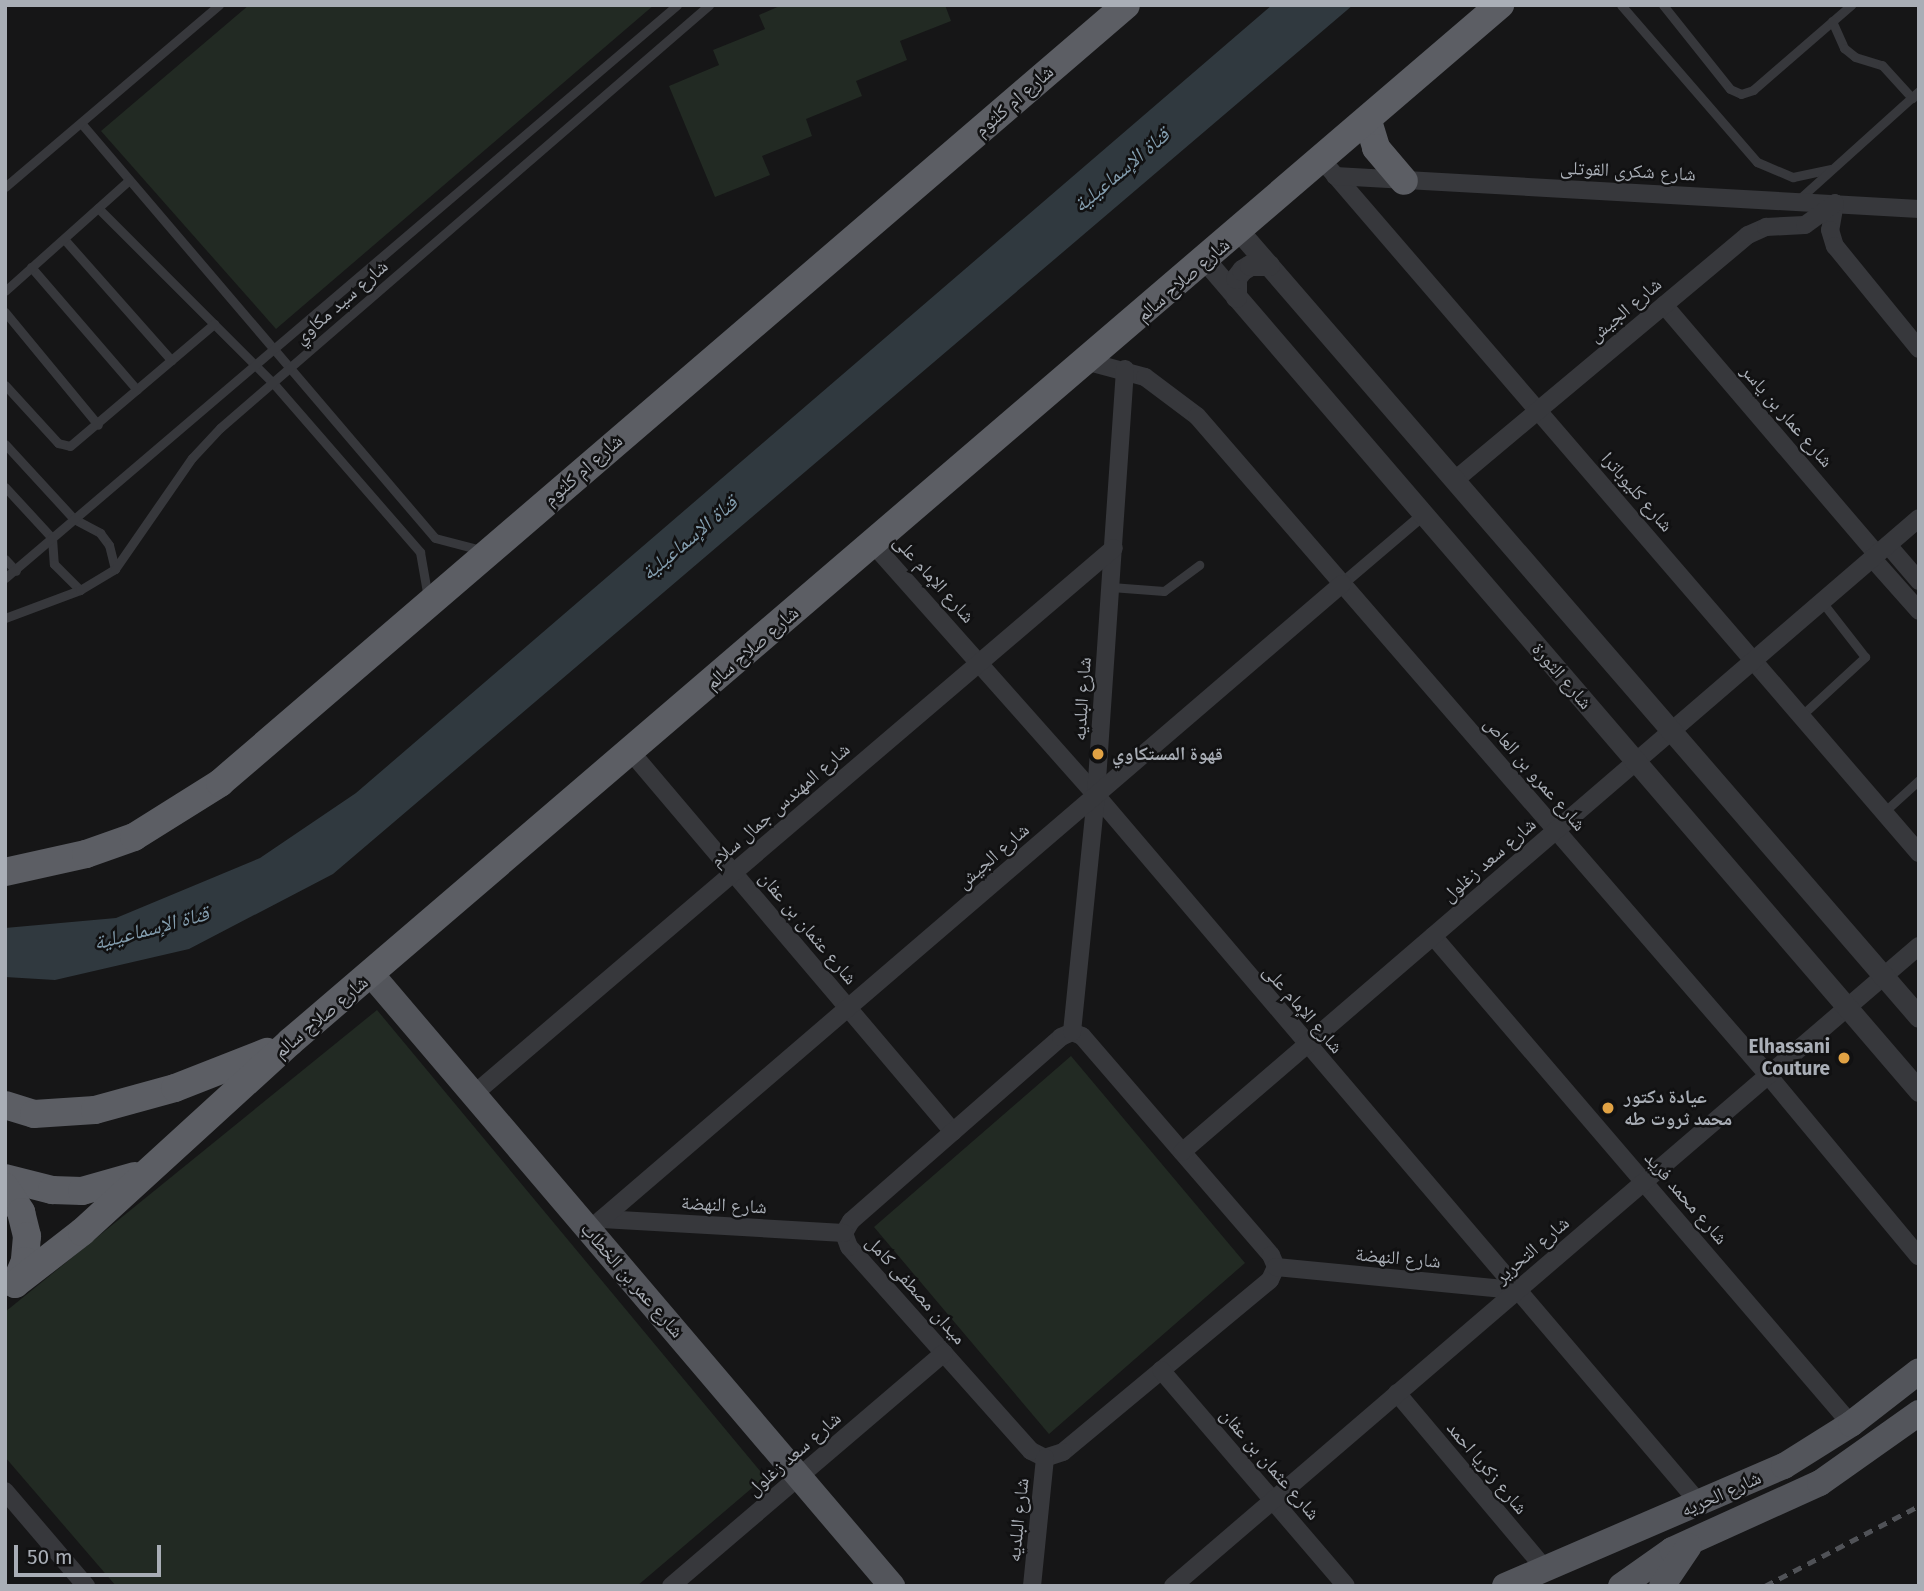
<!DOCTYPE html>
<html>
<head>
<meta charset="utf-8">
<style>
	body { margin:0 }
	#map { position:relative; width:1924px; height:1591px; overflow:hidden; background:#161617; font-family:"Fira Sans","Noto Naskh Arabic",sans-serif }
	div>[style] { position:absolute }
	.green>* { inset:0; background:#222a23 }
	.water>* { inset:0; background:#30393f }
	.service>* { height:9px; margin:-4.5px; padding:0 4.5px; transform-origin:4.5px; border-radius:4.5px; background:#37383c }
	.pedestrian>* { height:12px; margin:-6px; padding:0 6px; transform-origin:6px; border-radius:6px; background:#37383c }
	.minor>* { height:18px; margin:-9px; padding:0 9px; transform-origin:9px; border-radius:9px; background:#37383c }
	.tertiary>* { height:21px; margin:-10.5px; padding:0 10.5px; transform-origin:10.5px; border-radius:10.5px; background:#37383c }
	.primary>* { height:26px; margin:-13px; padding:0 13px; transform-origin:13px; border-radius:13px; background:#53555b }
	.trunk>* { height:28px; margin:-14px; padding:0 14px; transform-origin:14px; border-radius:14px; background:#5c5e64 }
	.rail>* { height:5px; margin-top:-2.5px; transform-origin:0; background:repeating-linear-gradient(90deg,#505257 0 9px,transparent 0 16px) }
	.dots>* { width:19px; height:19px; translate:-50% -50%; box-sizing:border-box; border:4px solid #111112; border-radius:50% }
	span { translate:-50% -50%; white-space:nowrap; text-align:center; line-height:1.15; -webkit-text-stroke:5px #111112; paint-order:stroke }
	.street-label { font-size:19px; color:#a9aeb6 }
	.poi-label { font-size:19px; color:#a9aeb6; font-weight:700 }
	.left { translate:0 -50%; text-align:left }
	.right { translate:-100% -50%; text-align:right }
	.water-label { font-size:21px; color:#839dae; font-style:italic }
	.frame { position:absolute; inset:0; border:7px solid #a9aeb6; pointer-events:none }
	.scale { position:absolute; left:14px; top:1545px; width:147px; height:32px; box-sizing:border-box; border:4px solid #a9aeb6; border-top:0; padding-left:9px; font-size:21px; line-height:24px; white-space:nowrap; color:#a9aeb6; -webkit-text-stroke:5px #111112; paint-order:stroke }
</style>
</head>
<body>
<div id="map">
	<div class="green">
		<div style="clip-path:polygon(249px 5px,654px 5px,276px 329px,101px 131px)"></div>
		<div style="clip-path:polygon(782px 5px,945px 5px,951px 21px,900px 41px,907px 60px,856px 81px,862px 96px,806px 119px,812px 136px,762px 156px,770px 175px,715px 197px,669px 86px,719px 65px,713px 50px,765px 29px,759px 15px)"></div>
		<div style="clip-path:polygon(377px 1010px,765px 1477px,637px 1586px,116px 1586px,5px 1457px,5px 1312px)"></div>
		<div style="clip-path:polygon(1071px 1056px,1245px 1263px,1049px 1434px,874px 1227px)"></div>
	</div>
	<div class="water">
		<div style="clip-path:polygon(1272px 5px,1353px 5px,333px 874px,189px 949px,55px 980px,5px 977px,5px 928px,116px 918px,260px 858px,356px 793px)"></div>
	</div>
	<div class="service">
		<div style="left:1621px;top:5px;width:208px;rotate:49.1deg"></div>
		<div style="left:1757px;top:162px;width:39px;rotate:23deg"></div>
		<div style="left:1793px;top:177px;width:39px;rotate:-12deg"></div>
		<div style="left:1663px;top:5px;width:107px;rotate:51.4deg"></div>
		<div style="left:1730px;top:89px;width:12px;rotate:24deg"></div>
		<div style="left:1741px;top:94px;width:13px;rotate:-18deg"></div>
		<div style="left:1753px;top:90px;width:130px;rotate:-40.9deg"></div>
		<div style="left:1832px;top:21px;width:30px;rotate:66deg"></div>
		<div style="left:1844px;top:48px;width:14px;rotate:39deg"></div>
		<div style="left:1855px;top:57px;width:28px;rotate:17deg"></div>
		<div style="left:1882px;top:65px;width:45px;rotate:47.7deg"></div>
		<div style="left:81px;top:123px;width:545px;rotate:49.54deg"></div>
		<div style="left:435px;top:538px;width:48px;rotate:14.6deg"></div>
		<div style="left:5px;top:187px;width:281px;rotate:-40.4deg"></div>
		<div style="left:1798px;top:200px;width:163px;rotate:-42deg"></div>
		<div style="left:98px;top:208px;width:249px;rotate:45deg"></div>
		<div style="left:274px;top:384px;width:223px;rotate:49deg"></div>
		<div style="left:420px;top:552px;width:47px;rotate:80.1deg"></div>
		<div style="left:64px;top:239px;width:162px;rotate:48.5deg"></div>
		<div style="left:31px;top:267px;width:162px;rotate:49.2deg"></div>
		<div style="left:5px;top:291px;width:166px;rotate:-41.8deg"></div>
		<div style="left:5px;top:312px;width:146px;rotate:50.5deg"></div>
		<div style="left:5px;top:385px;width:79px;rotate:47.6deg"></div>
		<div style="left:58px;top:443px;width:12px;rotate:14deg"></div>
		<div style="left:70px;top:446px;width:189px;rotate:-40.3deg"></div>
		<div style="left:5px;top:444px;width:102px;rotate:47.4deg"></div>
		<div style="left:74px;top:519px;width:30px;rotate:28deg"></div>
		<div style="left:100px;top:533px;width:15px;rotate:53deg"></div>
		<div style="left:109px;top:545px;width:25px;rotate:76deg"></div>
		<div style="left:5px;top:487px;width:69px;rotate:47.3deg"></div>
		<div style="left:52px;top:538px;width:26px;rotate:86deg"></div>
		<div style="left:54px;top:564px;width:37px;rotate:45deg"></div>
		<div style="left:5px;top:559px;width:16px;rotate:47deg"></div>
		<div style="left:5px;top:578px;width:883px;rotate:-40.45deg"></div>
		<div style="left:1111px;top:587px;width:53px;rotate:4.3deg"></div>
		<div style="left:1164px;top:591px;width:44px;rotate:-36.6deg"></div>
		<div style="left:5px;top:618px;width:80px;rotate:-20.5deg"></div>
		<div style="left:80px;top:590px;width:41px;rotate:-31deg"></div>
		<div style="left:115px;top:569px;width:135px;rotate:-55.3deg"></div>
		<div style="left:192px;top:458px;width:41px;rotate:-47deg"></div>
		<div style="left:220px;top:428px;width:647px;rotate:-40.86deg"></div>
		<div style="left:1802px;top:715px;width:86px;rotate:-42.6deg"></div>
		<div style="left:1865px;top:657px;width:70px;rotate:-128deg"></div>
		<div style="left:1884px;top:812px;width:47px;rotate:-42.4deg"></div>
	</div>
	<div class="pedestrian">
		<div style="left:1342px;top:584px;width:106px;rotate:-40.4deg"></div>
	</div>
	<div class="minor">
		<div style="left:1322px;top:160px;width:915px;rotate:49.26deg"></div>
		<div style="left:1335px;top:176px;width:585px;rotate:3.23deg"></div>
		<div style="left:1835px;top:203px;width:27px;rotate:100deg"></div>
		<div style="left:1830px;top:230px;width:17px;rotate:73deg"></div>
		<div style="left:1835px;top:246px;width:133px;rotate:50.8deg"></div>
		<div style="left:1664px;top:305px;width:328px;rotate:49.5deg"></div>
		<div style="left:1089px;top:362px;width:58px;rotate:15deg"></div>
		<div style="left:1145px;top:377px;width:65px;rotate:36.9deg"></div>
		<div style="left:1197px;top:416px;width:872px;rotate:49.09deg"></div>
		<div style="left:1768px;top:1075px;width:236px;rotate:50.3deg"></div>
		<div style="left:1455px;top:480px;width:382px;rotate:-39.9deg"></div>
		<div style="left:1748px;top:235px;width:20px;rotate:-24deg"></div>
		<div style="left:1766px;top:227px;width:39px;rotate:-3deg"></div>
		<div style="left:1805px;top:225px;width:37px;rotate:-36deg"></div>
		<div style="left:873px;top:544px;width:336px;rotate:48.4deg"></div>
		<div style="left:1096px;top:795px;width:931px;rotate:49.57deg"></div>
		<div style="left:1888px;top:545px;width:48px;rotate:49.3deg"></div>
		<div style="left:1872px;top:558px;width:71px;rotate:48.4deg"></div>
		<div style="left:631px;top:752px;width:498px;rotate:49.7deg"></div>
		<div style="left:1433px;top:936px;width:643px;rotate:49.42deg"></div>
		<div style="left:1072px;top:1032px;width:11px;rotate:22deg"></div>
		<div style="left:1082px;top:1036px;width:289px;rotate:49.2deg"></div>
		<div style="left:1271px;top:1255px;width:13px;rotate:67deg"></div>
		<div style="left:1276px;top:1267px;width:14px;rotate:115deg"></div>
		<div style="left:1270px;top:1280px;width:269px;rotate:140.3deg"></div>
		<div style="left:1063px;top:1452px;width:19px;rotate:162deg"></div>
		<div style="left:1045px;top:1458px;width:16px;rotate:-153deg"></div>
		<div style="left:1031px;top:1451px;width:273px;rotate:-131.7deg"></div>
		<div style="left:849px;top:1247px;width:15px;rotate:-110deg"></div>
		<div style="left:844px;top:1233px;width:14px;rotate:-60deg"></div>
		<div style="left:851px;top:1221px;width:279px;rotate:-41.2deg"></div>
		<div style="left:1061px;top:1037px;width:12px;rotate:-24deg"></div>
		<div style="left:1072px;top:1032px;width:238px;rotate:-84.2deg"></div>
		<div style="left:1096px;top:795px;width:427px;rotate:-86.1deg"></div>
		<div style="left:474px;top:1094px;width:841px;rotate:-40.47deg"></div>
		<div style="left:1182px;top:1152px;width:972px;rotate:-40.7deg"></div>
		<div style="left:602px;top:1219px;width:242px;rotate:3.3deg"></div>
		<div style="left:589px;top:1230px;width:992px;rotate:-40.63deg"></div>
		<div style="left:1276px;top:1267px;width:242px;rotate:5.5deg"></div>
		<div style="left:1161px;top:1370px;width:284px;rotate:49.4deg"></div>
		<div style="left:1397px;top:1393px;width:230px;rotate:49.9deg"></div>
		<div style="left:5px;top:1491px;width:125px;rotate:49.5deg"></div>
		<div style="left:671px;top:1586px;width:359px;rotate:-40.5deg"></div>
		<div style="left:1032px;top:1586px;width:129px;rotate:-84.2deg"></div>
		<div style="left:1173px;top:1586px;width:983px;rotate:-40.63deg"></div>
	</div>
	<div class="tertiary">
		<div style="left:1239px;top:231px;width:1039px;rotate:49.14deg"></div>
		<div style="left:1205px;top:260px;width:1096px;rotate:49.33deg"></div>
		<div style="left:1236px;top:297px;width:19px;rotate:-90deg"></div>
		<div style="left:1236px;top:278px;width:10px;rotate:-53deg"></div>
		<div style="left:1242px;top:270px;width:9px;rotate:-32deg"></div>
		<div style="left:1250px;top:265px;width:19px"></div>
	</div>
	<div class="primary">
		<div style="left:371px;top:974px;width:804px;rotate:49.59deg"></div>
		<div style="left:1505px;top:1586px;width:304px;rotate:-23.3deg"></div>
		<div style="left:1784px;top:1466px;width:79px;rotate:-32.1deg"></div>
		<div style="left:1851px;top:1424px;width:86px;rotate:-37.9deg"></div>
		<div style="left:1621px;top:1586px;width:62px;rotate:-35.2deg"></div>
		<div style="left:1672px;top:1550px;width:162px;rotate:-24.4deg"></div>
		<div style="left:1820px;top:1483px;width:121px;rotate:-35.3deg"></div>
		<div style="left:1662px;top:1586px;width:48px;rotate:-56deg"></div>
	</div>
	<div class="trunk">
		<div style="left:1368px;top:121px;width:28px;rotate:73deg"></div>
		<div style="left:1376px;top:148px;width:43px;rotate:49.7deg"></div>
		<div style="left:5px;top:872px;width:83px;rotate:-12.5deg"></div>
		<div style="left:86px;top:854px;width:51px;rotate:-19.5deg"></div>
		<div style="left:134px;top:837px;width:102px;rotate:-32.1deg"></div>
		<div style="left:220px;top:783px;width:1194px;rotate:-40.65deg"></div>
		<div style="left:5px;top:1105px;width:30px;rotate:17deg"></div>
		<div style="left:34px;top:1114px;width:61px;rotate:-3.8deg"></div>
		<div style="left:95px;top:1110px;width:83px;rotate:-15.4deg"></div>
		<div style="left:175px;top:1088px;width:99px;rotate:-21.4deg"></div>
		<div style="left:5px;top:1178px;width:49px;rotate:14.3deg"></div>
		<div style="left:52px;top:1190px;width:30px;rotate:2deg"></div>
		<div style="left:82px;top:1191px;width:55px;rotate:-15.8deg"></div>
		<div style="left:5px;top:1187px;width:30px;rotate:57deg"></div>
		<div style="left:21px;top:1212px;width:25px;rotate:76deg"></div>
		<div style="left:27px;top:1236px;width:25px;rotate:95deg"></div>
		<div style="left:25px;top:1261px;width:25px;rotate:113deg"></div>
		<div style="left:15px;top:1284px;width:85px;rotate:-37.8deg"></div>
		<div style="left:82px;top:1232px;width:282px;rotate:-42.4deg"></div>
		<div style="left:290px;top:1042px;width:1594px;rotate:-40.6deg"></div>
	</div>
	<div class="rail">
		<div style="left:1765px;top:1586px;width:174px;rotate:-27.5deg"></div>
	</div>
	<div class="dots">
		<div style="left:1098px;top:754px;background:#e1a244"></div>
		<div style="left:1844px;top:1058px;background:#e1a244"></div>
		<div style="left:1608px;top:1108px;background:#e1a244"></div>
	</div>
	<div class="street-label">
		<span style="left:1014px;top:101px;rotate:-41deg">شارع ام كلثوم</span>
		<span style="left:1628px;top:171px;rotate:3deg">شارع شكرى القوتلى</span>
		<span style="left:1183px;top:280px;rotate:-41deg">شارع صلاح سالم</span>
		<span style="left:341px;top:302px;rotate:-41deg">شارع سيد مكاوي</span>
		<span style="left:1625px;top:310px;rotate:-40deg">شارع الجيش</span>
		<span style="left:1787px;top:416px;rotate:49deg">شارع عمار بن ياسر</span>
		<span style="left:583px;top:470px;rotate:-41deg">شارع ام كلثوم</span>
		<span style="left:1637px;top:492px;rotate:49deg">شارع كليوباترا</span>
		<span style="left:934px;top:579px;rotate:48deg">شارع الإمام على</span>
		<span style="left:752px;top:648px;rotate:-41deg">شارع صلاح سالم</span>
		<span style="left:1562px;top:676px;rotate:49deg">شارع الثورة</span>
		<span style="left:1082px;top:699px;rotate:-86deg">شارع البلديه</span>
		<span style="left:1535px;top:774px;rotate:49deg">شارع عمرو بن العاص</span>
		<span style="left:780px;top:805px;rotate:-41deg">شارع المهندس جمال سلام</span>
		<span style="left:993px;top:856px;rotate:-41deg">شارع الجيش</span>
		<span style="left:1489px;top:860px;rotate:-41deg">شارع سعد زغلول</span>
		<span style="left:808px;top:928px;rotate:50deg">شارع عثمان بن عفان</span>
		<span style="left:1303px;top:1009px;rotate:49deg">شارع الإمام على</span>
		<span style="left:321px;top:1017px;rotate:-40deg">شارع صلاح سالم</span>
		<span style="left:1686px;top:1198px;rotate:49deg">شارع محمد فريد</span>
		<span style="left:724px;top:1205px;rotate:3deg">شارع النهضة</span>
		<span style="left:1532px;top:1250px;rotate:-41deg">شارع التحرير</span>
		<span style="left:1398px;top:1258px;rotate:5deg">شارع النهضة</span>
		<span style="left:632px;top:1280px;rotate:49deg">شارع عمر بن الخطاب</span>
		<span style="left:916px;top:1290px;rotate:48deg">ميدان مصطفى كامل</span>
		<span style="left:794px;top:1454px;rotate:-41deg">شارع سعد زغلول</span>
		<span style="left:1270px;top:1464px;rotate:49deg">شارع عثمان بن عفان</span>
		<span style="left:1487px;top:1468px;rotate:50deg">شارع زكريا احمد</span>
		<span style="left:1721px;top:1494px;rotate:-24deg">شارع الحريه</span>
		<span style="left:1018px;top:1520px;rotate:-84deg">شارع البلديه</span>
	</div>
	<div class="poi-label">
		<span class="left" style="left:1112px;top:754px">قهوة المستكاوي</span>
		<span class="right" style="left:1830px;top:1058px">Elhassani<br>Couture</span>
		<span class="left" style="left:1624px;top:1108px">عيادة دكتور<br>محمد ثروت طه</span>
	</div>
	<div class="water-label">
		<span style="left:1121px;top:170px;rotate:-40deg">قناة الإسماعيلية</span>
		<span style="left:689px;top:538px;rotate:-40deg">قناة الإسماعيلية</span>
		<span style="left:151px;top:928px;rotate:-15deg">قناة الإسماعيلية</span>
	</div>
	<div class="frame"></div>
	<div class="scale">50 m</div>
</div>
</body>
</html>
